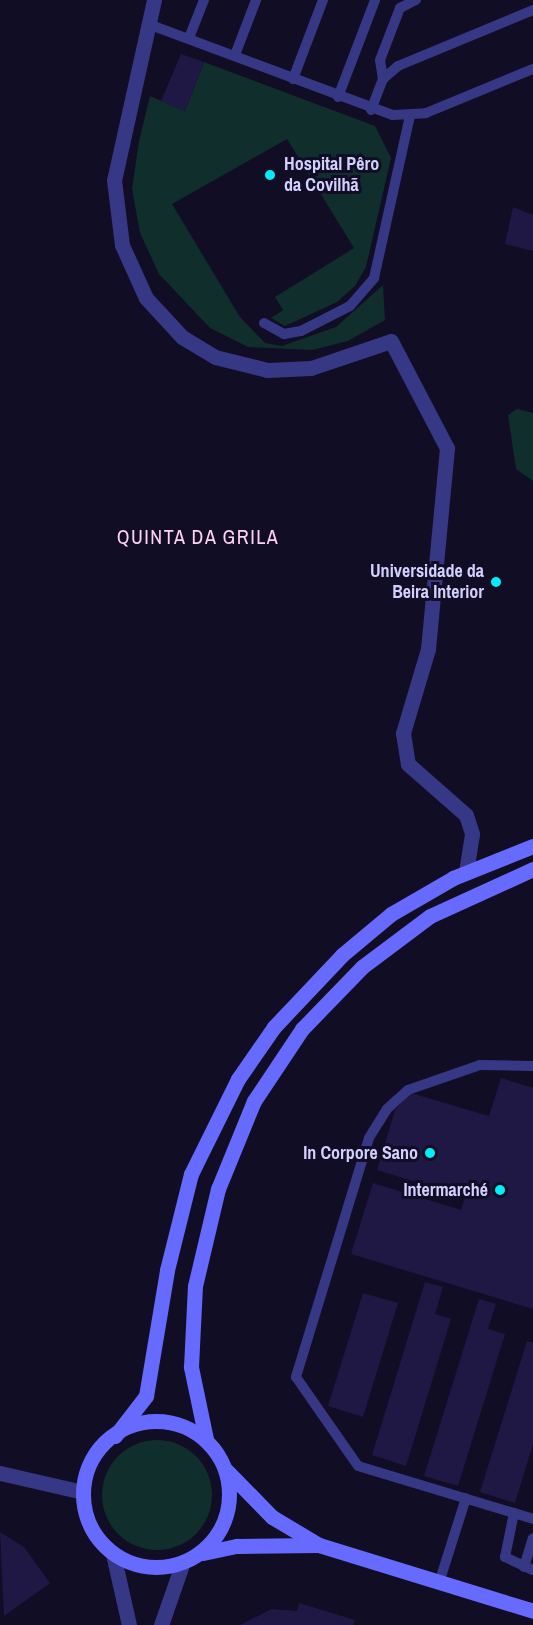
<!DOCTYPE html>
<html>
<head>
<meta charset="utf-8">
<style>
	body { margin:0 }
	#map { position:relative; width:533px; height:1625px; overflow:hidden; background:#100d24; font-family:"Archivo Narrow",sans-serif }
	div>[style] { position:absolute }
	.green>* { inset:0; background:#102e2b }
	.round { border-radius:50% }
	.building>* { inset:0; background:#1f1845 }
	.lane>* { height:10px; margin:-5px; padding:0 5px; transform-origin:5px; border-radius:5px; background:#363785 }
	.street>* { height:15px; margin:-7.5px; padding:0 7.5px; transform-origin:7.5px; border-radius:7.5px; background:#363785 }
	.secondary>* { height:15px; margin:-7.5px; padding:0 7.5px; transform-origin:7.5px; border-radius:7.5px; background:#676aff }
	.secondary>.ring { margin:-7.5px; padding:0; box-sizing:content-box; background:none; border:15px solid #676aff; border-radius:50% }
	.dots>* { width:16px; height:16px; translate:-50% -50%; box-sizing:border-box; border:3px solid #100d24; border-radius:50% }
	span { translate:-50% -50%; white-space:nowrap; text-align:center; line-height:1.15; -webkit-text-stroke:6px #100d24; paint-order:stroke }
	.poi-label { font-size:18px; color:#d3d0ff; font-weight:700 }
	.left { translate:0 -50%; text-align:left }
	.right { translate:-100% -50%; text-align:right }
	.neighbourhood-label { font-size:20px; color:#ffd2f1; letter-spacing:1.5px }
</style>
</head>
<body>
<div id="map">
	<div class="green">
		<div style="clip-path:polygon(204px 62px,375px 126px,391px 158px,366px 267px,355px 286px,337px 302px,285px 326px,271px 318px,283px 310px,275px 297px,354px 248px,287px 139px,172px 204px,240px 317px,265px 343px,282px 346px,336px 327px,383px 285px,385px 320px,348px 341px,312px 350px,248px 347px,210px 328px,159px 274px,140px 233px,132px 189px,139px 141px,150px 96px,185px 111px)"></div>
		<div style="clip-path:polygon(517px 409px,533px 413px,533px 481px,516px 469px,508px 415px)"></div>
		<div class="round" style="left:102px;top:1440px;width:110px;height:110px"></div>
	</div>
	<div class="building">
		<div style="clip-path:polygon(181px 54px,204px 62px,185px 111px,161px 101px)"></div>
		<div style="clip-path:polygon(513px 207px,533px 215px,533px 251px,505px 244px)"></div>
		<div style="clip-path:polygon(501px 1078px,533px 1088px,533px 1309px,351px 1254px,373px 1183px,461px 1210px,465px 1197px,377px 1170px,395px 1110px,411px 1093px,489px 1116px)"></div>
		<div style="clip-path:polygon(425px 1282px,443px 1287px,435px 1314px,451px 1319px,406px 1466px,372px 1455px)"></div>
		<div style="clip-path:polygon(363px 1293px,398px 1303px,363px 1417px,328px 1406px)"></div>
		<div style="clip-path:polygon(479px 1299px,496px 1304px,488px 1329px,505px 1334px,458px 1486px,424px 1476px)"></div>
		<div style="clip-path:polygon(527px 1341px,533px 1343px,533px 1444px,515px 1503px,480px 1492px)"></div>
		<div style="clip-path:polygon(0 1532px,24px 1547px,50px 1583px,4px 1616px)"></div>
		<div style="clip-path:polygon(299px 1603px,355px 1620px,353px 1625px,240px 1625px,272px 1609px,297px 1611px)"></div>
	</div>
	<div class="lane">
		<div style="left:148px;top:24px;width:261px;rotate:20.4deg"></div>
		<div style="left:393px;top:115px;width:33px;rotate:-3deg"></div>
		<div style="left:426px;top:113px;width:116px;rotate:-22.4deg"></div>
		<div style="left:189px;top:38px;width:41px;rotate:-68.5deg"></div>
		<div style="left:235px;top:55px;width:59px;rotate:-69.1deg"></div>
		<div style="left:293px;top:79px;width:85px;rotate:-69.2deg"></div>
		<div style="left:383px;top:79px;width:20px;rotate:-41deg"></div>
		<div style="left:398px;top:66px;width:146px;rotate:-22.5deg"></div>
		<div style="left:338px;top:97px;width:104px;rotate:-69.1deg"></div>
		<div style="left:371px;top:110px;width:33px;rotate:-69deg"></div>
		<div style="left:383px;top:79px;width:19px;rotate:-99deg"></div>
		<div style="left:380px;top:60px;width:56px;rotate:-69deg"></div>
		<div style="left:400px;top:8px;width:18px;rotate:-27deg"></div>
		<div style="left:264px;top:323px;width:23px;rotate:29deg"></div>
		<div style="left:284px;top:334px;width:17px;rotate:-10deg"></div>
		<div style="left:301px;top:331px;width:55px;rotate:-27deg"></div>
		<div style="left:350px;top:306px;width:37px;rotate:-49deg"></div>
		<div style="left:374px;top:278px;width:166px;rotate:-77.5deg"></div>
		<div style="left:533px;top:1066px;width:53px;rotate:-178.9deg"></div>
		<div style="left:480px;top:1065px;width:76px;rotate:160.9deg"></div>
		<div style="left:408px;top:1090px;width:28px;rotate:138deg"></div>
		<div style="left:387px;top:1109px;width:34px;rotate:122deg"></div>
		<div style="left:369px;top:1138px;width:250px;rotate:107deg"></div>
		<div style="left:296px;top:1377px;width:108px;rotate:55.1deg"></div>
		<div style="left:358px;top:1466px;width:183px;rotate:16.8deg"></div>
		<div style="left:514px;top:1513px;width:45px;rotate:101.6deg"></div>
		<div style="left:505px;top:1557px;width:31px;rotate:25deg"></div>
		<div style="left:524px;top:1567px;width:30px;rotate:-73deg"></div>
		<div style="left:439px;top:1583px;width:89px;rotate:-72.4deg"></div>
	</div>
	<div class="street">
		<div style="left:154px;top:0;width:184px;rotate:102.5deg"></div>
		<div style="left:114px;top:180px;width:65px;rotate:83deg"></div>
		<div style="left:122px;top:245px;width:58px;rotate:65.6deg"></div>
		<div style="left:146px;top:298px;width:53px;rotate:47.3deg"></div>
		<div style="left:182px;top:337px;width:39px;rotate:31deg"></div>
		<div style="left:215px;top:357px;width:54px;rotate:14deg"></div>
		<div style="left:267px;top:370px;width:44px;rotate:-2.6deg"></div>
		<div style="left:311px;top:368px;width:84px;rotate:-18.6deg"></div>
		<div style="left:391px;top:341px;width:121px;rotate:62.4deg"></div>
		<div style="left:447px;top:448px;width:202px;rotate:95.4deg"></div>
		<div style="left:428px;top:649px;width:88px;rotate:106.6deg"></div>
		<div style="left:403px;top:733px;width:31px;rotate:81deg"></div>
		<div style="left:408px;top:764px;width:77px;rotate:41.3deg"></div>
		<div style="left:466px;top:815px;width:20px;rotate:72deg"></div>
		<div style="left:472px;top:834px;width:39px;rotate:99deg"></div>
		<div style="left:0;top:1473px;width:85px;rotate:12.9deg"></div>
		<div style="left:113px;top:1554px;width:73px;rotate:77.3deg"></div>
		<div style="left:161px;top:1625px;width:67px;rotate:-70.8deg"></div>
	</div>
	<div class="secondary">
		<div class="ring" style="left:83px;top:1421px;width:131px;height:131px"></div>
		<div style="left:115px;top:1436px;width:51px;rotate:-52.2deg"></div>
		<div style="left:146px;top:1396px;width:128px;rotate:-80.5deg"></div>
		<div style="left:167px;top:1270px;width:99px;rotate:-76deg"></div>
		<div style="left:191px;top:1174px;width:106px;rotate:-63.7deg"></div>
		<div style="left:238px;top:1079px;width:63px;rotate:-55.3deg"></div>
		<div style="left:274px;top:1027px;width:99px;rotate:-46.6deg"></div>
		<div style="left:342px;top:955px;width:64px;rotate:-39.9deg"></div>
		<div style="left:391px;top:914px;width:72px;rotate:-30.1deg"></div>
		<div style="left:453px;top:878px;width:86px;rotate:-21.8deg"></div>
		<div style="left:206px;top:1439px;width:74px;rotate:-101.8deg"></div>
		<div style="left:191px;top:1367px;width:81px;rotate:-87.2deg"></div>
		<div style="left:195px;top:1286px;width:100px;rotate:-76.7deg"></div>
		<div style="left:218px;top:1189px;width:95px;rotate:-67.8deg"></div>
		<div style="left:254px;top:1101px;width:87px;rotate:-56.3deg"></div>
		<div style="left:302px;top:1029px;width:86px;rotate:-45.9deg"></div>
		<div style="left:362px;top:967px;width:85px;rotate:-36.9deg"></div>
		<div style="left:430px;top:916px;width:113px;rotate:-24.5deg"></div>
		<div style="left:227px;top:1471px;width:64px;rotate:45.6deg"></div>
		<div style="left:272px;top:1517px;width:55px;rotate:30.8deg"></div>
		<div style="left:319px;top:1545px;width:224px;rotate:17.1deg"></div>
		<div style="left:203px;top:1553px;width:35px;rotate:-12deg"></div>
		<div style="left:237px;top:1546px;width:82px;rotate:-0.7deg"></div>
	</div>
	<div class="dots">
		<div style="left:270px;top:175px;background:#00edfb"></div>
		<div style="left:496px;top:582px;background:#00edfb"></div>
		<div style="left:430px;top:1153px;background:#00edfb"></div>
		<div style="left:500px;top:1190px;background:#00edfb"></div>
	</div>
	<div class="poi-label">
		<span class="left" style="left:284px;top:175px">Hospital Pêro<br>da Covilhã</span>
		<span class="right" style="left:484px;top:582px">Universidade da<br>Beira Interior</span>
		<span class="right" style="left:418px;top:1153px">In Corpore Sano</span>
		<span class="right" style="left:488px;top:1190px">Intermarché</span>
	</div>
	<div class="neighbourhood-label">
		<span style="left:198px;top:536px">QUINTA DA GRILA</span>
	</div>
</div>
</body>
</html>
